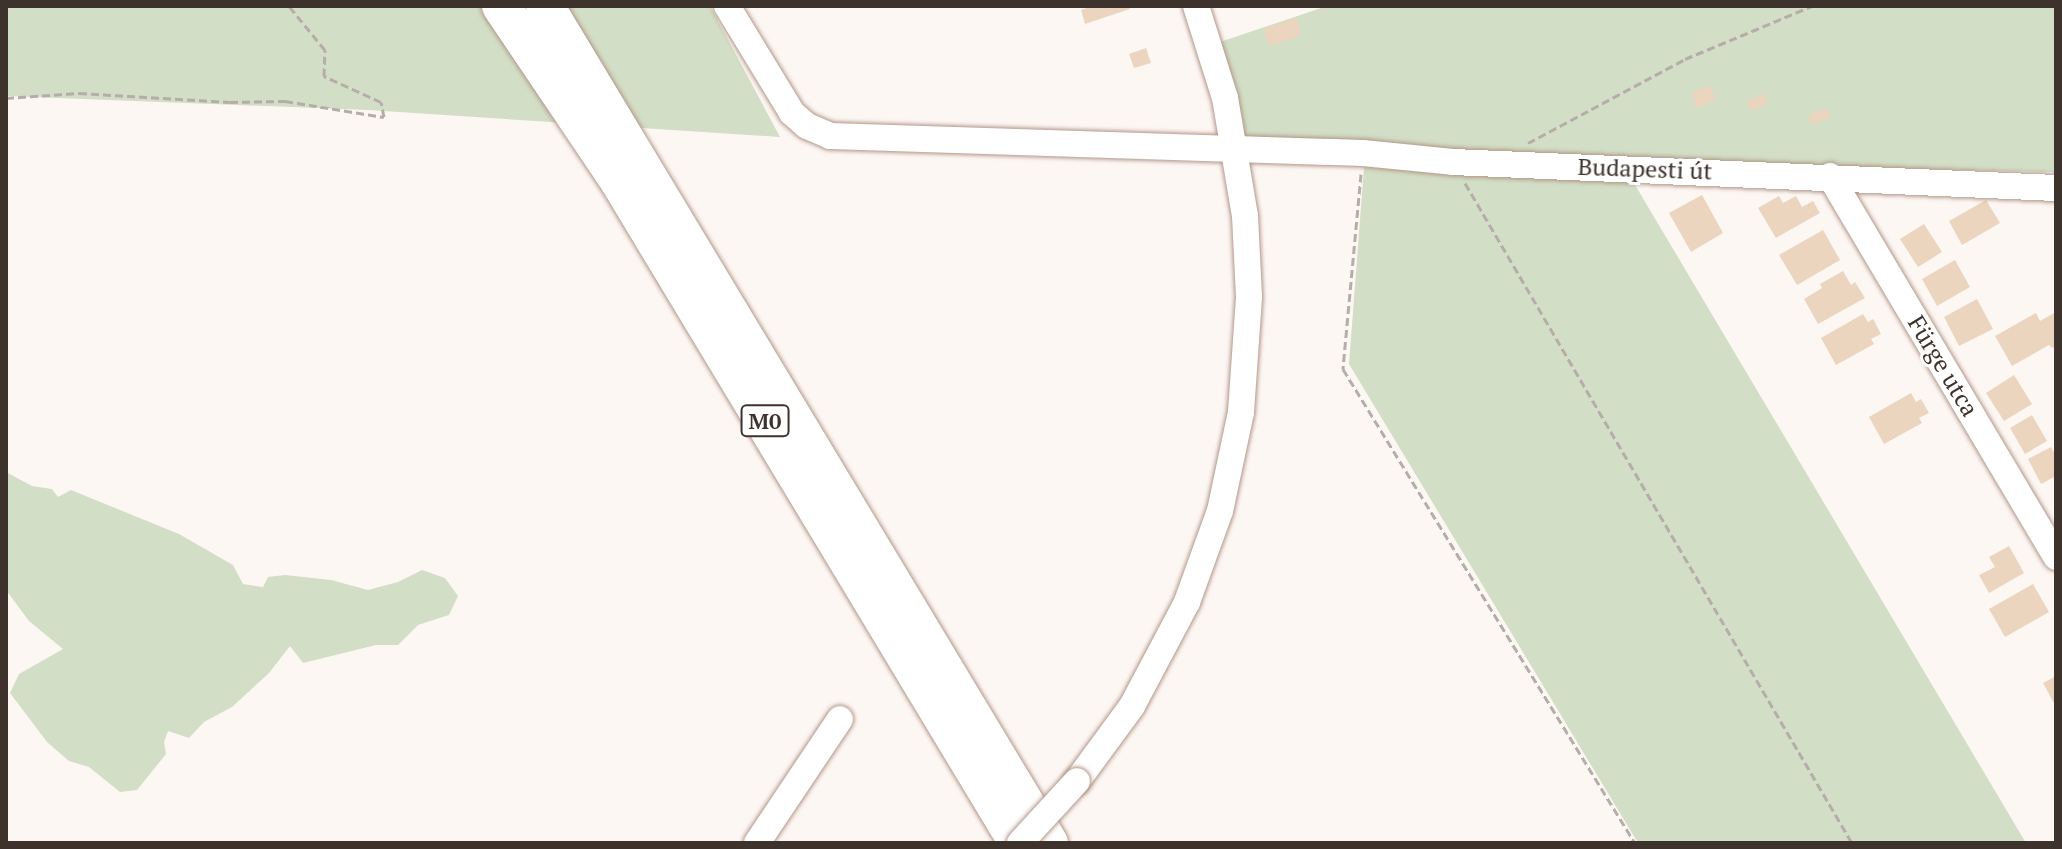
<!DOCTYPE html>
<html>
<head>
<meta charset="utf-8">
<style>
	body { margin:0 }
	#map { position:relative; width:2062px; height:849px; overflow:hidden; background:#fdf7f4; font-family:"PT Serif",serif }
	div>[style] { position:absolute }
	.green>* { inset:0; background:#d2dec5 }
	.building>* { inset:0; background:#ebd5be }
	.path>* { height:3px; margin-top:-1.5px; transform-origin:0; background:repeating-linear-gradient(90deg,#b5ada9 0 8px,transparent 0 12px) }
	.roads { filter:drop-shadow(0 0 2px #b39789) drop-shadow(0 0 2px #b39789) }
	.minor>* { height:26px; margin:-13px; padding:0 13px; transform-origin:13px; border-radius:13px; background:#fff }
	.highway>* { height:38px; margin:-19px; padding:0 19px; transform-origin:19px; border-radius:19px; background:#fff }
	.bridges { filter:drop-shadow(0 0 2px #b39789) drop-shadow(0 0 2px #b39789) }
	.minor-bridge>* { height:26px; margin:-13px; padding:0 13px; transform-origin:13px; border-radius:13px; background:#fff }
	span { translate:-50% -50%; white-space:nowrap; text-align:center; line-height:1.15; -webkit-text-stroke:6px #fff; paint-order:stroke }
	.shield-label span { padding:2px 6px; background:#fff; border:2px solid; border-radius:6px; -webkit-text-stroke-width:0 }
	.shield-label { font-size:22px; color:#3e322c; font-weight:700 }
	.street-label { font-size:24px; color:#3e322c }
	.frame { position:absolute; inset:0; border:8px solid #3e322c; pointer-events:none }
</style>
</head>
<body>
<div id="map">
	<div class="green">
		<div style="clip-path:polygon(6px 6px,710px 6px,780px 137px,368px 110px,6px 96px)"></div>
		<div style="clip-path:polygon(1327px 6px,2056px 6px,2056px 172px,1622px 163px,2026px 843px,1638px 843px,1349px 364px,1364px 167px,1250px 156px,1211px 45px)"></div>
		<div style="clip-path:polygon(6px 472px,32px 486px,52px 489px,58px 497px,71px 490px,179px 534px,233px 565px,243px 584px,263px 587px,268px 577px,285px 575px,331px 580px,368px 590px,398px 582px,422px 570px,445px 578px,458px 596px,449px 615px,418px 625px,398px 645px,376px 645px,303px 663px,290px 646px,269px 673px,232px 707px,204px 722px,189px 738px,168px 731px,164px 742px,166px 754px,137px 790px,120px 792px,89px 767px,69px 761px,47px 742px,10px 693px,19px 674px,63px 649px,29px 621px,6px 590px)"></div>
	</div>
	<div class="building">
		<div style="clip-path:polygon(1091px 6px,1129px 6px,1130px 9px,1085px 24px,1081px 10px)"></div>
		<div style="clip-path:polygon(1296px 18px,1301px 35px,1269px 46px,1263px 29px)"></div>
		<div style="clip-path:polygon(1146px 48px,1151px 63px,1134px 68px,1129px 54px)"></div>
		<div style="clip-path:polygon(1710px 86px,1716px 100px,1697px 108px,1691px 93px)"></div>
		<div style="clip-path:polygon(1764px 94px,1768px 104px,1751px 111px,1747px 101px)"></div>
		<div style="clip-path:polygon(1827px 108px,1831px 117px,1812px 125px,1808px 115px)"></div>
		<div style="clip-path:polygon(1702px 195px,1723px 233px,1691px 252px,1669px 213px)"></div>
		<div style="clip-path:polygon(1779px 196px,1783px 203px,1796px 196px,1802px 207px,1813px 201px,1820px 213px,1776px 238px,1758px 208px)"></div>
		<div style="clip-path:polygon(1986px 200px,2000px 223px,1962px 245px,1949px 221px)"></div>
		<div style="clip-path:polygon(1924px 224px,1942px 252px,1918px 267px,1900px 239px)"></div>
		<div style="clip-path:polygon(1823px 230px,1840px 260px,1797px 285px,1779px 255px)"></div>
		<div style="clip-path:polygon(1955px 260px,1970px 287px,1937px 306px,1922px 279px)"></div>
		<div style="clip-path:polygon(1843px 271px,1851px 285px,1855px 282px,1865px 298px,1818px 324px,1804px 299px,1822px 288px,1820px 284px)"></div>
		<div style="clip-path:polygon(1977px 299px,1993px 329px,1959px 346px,1944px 317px)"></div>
		<div style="clip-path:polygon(2056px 312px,2056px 346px,2052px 348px,2049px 345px,2012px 366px,1995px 336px,2036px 313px,2040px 321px)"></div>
		<div style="clip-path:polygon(1863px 314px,1868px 322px,1873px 319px,1881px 334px,1871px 339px,1874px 344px,1836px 365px,1821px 338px)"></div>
		<div style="clip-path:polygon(2014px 375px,2032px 404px,2004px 421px,1986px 393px)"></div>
		<div style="clip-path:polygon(1911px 393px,1916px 402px,1921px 399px,1929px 413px,1919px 418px,1922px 423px,1884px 444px,1869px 417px)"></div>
		<div style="clip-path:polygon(2032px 415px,2047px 441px,2025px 454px,2010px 428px)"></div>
		<div style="clip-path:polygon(2051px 447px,2056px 456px,2056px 476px,2041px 484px,2028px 459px)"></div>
		<div style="clip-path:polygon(2009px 546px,2024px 573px,1989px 593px,1979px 575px,1995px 567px,1989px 557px)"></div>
		<div style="clip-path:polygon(2033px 584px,2049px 612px,2005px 637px,1989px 609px)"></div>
		<div style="clip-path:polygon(2056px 676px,2056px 707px,2043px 683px)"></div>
	</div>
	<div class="path">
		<div style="left:6px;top:98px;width:73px;rotate:-3.9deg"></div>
		<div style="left:79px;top:93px;width:151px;rotate:3.4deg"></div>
		<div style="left:230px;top:102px;width:55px;rotate:-1deg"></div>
		<div style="left:285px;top:101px;width:100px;rotate:9.2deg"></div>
		<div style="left:384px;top:117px;width:15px;rotate:-101deg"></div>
		<div style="left:381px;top:102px;width:63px;rotate:-155.5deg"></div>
		<div style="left:324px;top:76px;width:26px;rotate:-88deg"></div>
		<div style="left:325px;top:50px;width:57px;rotate:-129.3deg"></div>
		<div style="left:1528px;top:143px;width:178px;rotate:-28.1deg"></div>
		<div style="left:1685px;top:59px;width:138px;rotate:-22.7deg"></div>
		<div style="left:1361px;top:174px;width:196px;rotate:95.3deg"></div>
		<div style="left:1343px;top:369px;width:557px;rotate:58.37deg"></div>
		<div style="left:1465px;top:183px;width:765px;rotate:59.61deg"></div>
	</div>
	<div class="roads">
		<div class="minor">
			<div style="left:727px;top:6px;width:125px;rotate:58.7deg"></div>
			<div style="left:792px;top:113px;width:20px;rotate:41deg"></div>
			<div style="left:807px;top:126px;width:25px;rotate:23deg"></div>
			<div style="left:830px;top:136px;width:533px;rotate:1.83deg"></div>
			<div style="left:1363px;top:153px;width:90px;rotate:5.7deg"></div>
			<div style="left:1453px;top:162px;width:604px;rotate:2.47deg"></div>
			<div style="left:1830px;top:176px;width:443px;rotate:59.3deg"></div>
			<div style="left:1077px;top:781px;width:93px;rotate:-53.7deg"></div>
			<div style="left:1132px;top:706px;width:118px;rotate:-62.1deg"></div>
			<div style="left:1187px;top:602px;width:97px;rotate:-70.1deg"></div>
			<div style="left:1220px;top:511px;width:101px;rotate:-78deg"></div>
			<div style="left:1241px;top:412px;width:115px;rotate:-86deg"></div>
			<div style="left:1249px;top:297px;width:81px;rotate:-92.8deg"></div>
			<div style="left:1245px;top:216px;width:120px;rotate:-99.6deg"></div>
			<div style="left:1225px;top:98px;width:96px;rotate:-107.5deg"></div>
			<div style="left:757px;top:843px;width:149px;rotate:-56.2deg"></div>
		</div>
		<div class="highway">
			<div style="left:501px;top:6px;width:211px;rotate:56deg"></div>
			<div style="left:619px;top:181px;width:773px;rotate:58.92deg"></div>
			<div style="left:545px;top:6px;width:977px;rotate:58.95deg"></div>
		</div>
	</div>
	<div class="bridges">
		<div class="minor-bridge">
			<div style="left:1020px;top:843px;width:84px;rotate:-47.4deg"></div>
		</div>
	</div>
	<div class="shield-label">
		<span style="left:765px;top:421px">M0</span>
	</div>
	<div class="street-label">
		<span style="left:1645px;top:169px;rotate:2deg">Budapesti út</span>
		<span style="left:1943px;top:366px;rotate:59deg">Fürge utca</span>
	</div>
	<div class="frame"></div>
</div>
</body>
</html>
